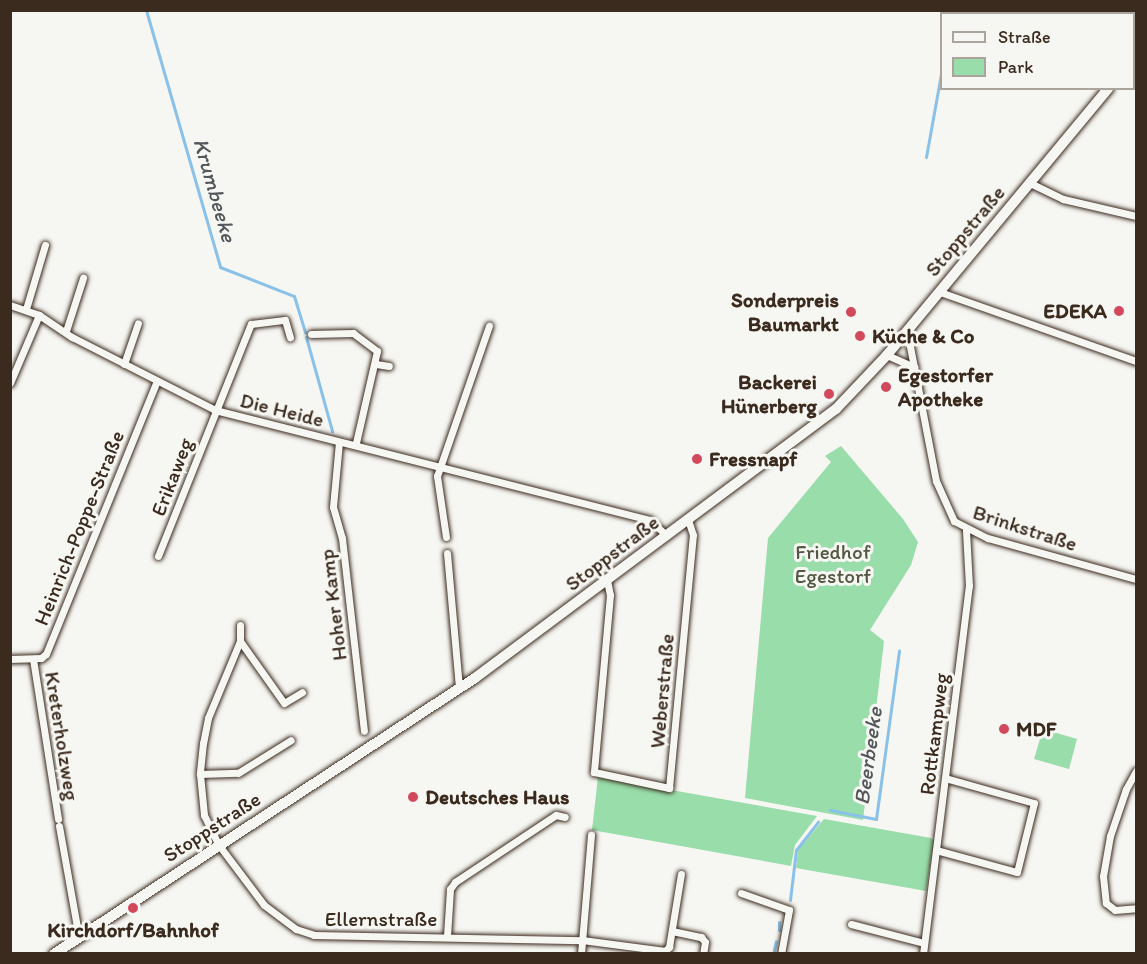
<!DOCTYPE html>
<html>
<head>
<meta charset="utf-8">
<style>
	body { margin:0 }
	#map { position:relative; width:1147px; height:964px; overflow:hidden; background:#f6f6f2; font-family:Itim,sans-serif }
	div>[style] { position:absolute }
	.green>* { inset:0; background:#98ddaa }
	.stream>* { height:3px; margin:-1.5px; padding:0 1.5px; transform-origin:1.5px; border-radius:1.5px; background:#8ac1e8 }
	.roads { filter:drop-shadow(0 0 2px #3b2a1e) drop-shadow(0 0 2px #3b2a1e) }
	.street>* { height:7px; margin:-3.5px; padding:0 3.5px; transform-origin:3.5px; border-radius:3.5px; background:#f6f6f2 }
	.secondary>* { height:10px; margin:-5px; padding:0 5px; transform-origin:5px; border-radius:5px; background:#f6f6f2 }
	.dots>* { width:16px; height:16px; translate:-50% -50%; box-sizing:border-box; border:3px solid #f6f6f2; border-radius:50% }
	span { translate:-50% -50%; white-space:nowrap; text-align:center; line-height:1.15; -webkit-text-stroke:6px #f6f6f2; paint-order:stroke }
	.street-label { font-size:21px; color:#3b2a1e }
	.poi-label { font-size:21px; color:#3b2a1e; font-weight:700 }
	.right { translate:-100% -50%; text-align:right }
	.left { translate:0 -50%; text-align:left }
	.park-label { font-size:21px; color:#525741 }
	.water-label { font-size:22px; color:#53575b; font-style:italic }
	.frame { position:absolute; inset:0; border:12px solid #3b2a1e; pointer-events:none }
	.legend { position:absolute; left:940px; top:12px; width:195px; height:78px; box-sizing:border-box; background:#f6f6f2; border:2px solid #aba49d; margin:0; padding:8px 10px; list-style:none; font-size:18px; color:#3b2a1e }
	.legend li { display:flex; align-items:center; gap:12px; height:30px }
	.legend b { width:30px; border:2px solid #aba49d }
</style>
</head>
<body>
<div id="map">
	<div class="green">
		<div style="clip-path:polygon(841px 446px,903px 519px,918px 542px,911px 565px,870px 630px,884px 641px,863px 820px,745px 798px,768px 538px,831px 462px,825px 456px)"></div>
		<div style="clip-path:polygon(1043px 729px,1077px 739px,1069px 769px,1034px 759px)"></div>
		<div style="clip-path:polygon(598px 777px,817px 816px,795px 845px,791px 866px,592px 830px)"></div>
		<div style="clip-path:polygon(824px 819px,931px 838px,934px 841px,926px 891px,796px 868px,798px 850px)"></div>
	</div>
	<div class="stream">
		<div style="left:146px;top:10px;width:267px;rotate:73.9deg"></div>
		<div style="left:220px;top:267px;width:79px;rotate:21.4deg"></div>
		<div style="left:294px;top:296px;width:38px;rotate:73deg"></div>
		<div style="left:965px;top:14px;width:4px;rotate:-76deg"></div>
		<div style="left:926px;top:157px;width:90px;rotate:-79.8deg"></div>
		<div style="left:306px;top:337px;width:98px;rotate:74.5deg"></div>
		<div style="left:830px;top:810px;width:47px;rotate:11.1deg"></div>
		<div style="left:876px;top:819px;width:170px;rotate:-82.2deg"></div>
		<div style="left:790px;top:900px;width:50px;rotate:-83.2deg"></div>
		<div style="left:796px;top:850px;width:36px;rotate:-52deg"></div>
		<div style="left:779px;top:922px;width:8px;rotate:90deg"></div>
		<div style="left:773px;top:954px;width:13px;rotate:-77deg"></div>
	</div>
	<div class="roads">
		<div class="street">
			<div style="left:1030px;top:183px;width:37px;rotate:26deg"></div>
			<div style="left:1063px;top:199px;width:75px;rotate:13.1deg"></div>
			<div style="left:940px;top:292px;width:208px;rotate:19.4deg"></div>
			<div style="left:10px;top:305px;width:31px;rotate:19deg"></div>
			<div style="left:39px;top:315px;width:40px;rotate:34deg"></div>
			<div style="left:72px;top:337px;width:161px;rotate:27deg"></div>
			<div style="left:215px;top:410px;width:449px;rotate:14.2deg"></div>
			<div style="left:650px;top:520px;width:23px;rotate:43deg"></div>
			<div style="left:26px;top:309px;width:67px;rotate:-73.5deg"></div>
			<div style="left:66px;top:331px;width:56px;rotate:-72.2deg"></div>
			<div style="left:907px;top:331px;width:37px;rotate:79deg"></div>
			<div style="left:311px;top:334px;width:42px;rotate:-1.4deg"></div>
			<div style="left:353px;top:333px;width:30px;rotate:37deg"></div>
			<div style="left:377px;top:351px;width:94px;rotate:102.9deg"></div>
			<div style="left:887px;top:355px;width:30px;rotate:24deg"></div>
			<div style="left:914px;top:367px;width:116px;rotate:79.1deg"></div>
			<div style="left:936px;top:481px;width:44px;rotate:65.8deg"></div>
			<div style="left:954px;top:521px;width:38px;rotate:27deg"></div>
			<div style="left:988px;top:538px;width:154px;rotate:15.5deg"></div>
			<div style="left:124px;top:364px;width:43px;rotate:-71.1deg"></div>
			<div style="left:376px;top:364px;width:13px;rotate:9deg"></div>
			<div style="left:10px;top:383px;width:74px;rotate:-66.9deg"></div>
			<div style="left:339px;top:442px;width:65px;rotate:95.3deg"></div>
			<div style="left:333px;top:507px;width:32px;rotate:74deg"></div>
			<div style="left:342px;top:538px;width:194px;rotate:83.5deg"></div>
			<div style="left:446px;top:537px;width:62px;rotate:-98.4deg"></div>
			<div style="left:437px;top:476px;width:159px;rotate:-70.9deg"></div>
			<div style="left:447px;top:553px;width:136px;rotate:84.9deg"></div>
			<div style="left:158px;top:556px;width:250px;rotate:-68.2deg"></div>
			<div style="left:251px;top:324px;width:34px;rotate:-7deg"></div>
			<div style="left:285px;top:320px;width:18px;rotate:74deg"></div>
			<div style="left:607px;top:580px;width:15px;rotate:79deg"></div>
			<div style="left:610px;top:595px;width:178px;rotate:95.2deg"></div>
			<div style="left:594px;top:772px;width:77px;rotate:12deg"></div>
			<div style="left:669px;top:788px;width:254px;rotate:-84.6deg"></div>
			<div style="left:693px;top:535px;width:16px;rotate:-108deg"></div>
			<div style="left:240px;top:625px;width:16px;rotate:90deg"></div>
			<div style="left:240px;top:641px;width:83px;rotate:112.6deg"></div>
			<div style="left:208px;top:718px;width:25px;rotate:101deg"></div>
			<div style="left:203px;top:743px;width:31px;rotate:96deg"></div>
			<div style="left:200px;top:774px;width:41px;rotate:84.4deg"></div>
			<div style="left:204px;top:815px;width:32px;rotate:64deg"></div>
			<div style="left:218px;top:844px;width:76px;rotate:53deg"></div>
			<div style="left:264px;top:905px;width:40px;rotate:37deg"></div>
			<div style="left:296px;top:929px;width:19px;rotate:18deg"></div>
			<div style="left:314px;top:935px;width:268px;rotate:1.1deg"></div>
			<div style="left:582px;top:940px;width:84px;rotate:7.5deg"></div>
			<div style="left:665px;top:951px;width:6px;rotate:-45deg"></div>
			<div style="left:669px;top:947px;width:74px;rotate:-80.7deg"></div>
			<div style="left:240px;top:641px;width:76px;rotate:54.6deg"></div>
			<div style="left:284px;top:703px;width:21px;rotate:-31deg"></div>
			<div style="left:10px;top:659px;width:31px;rotate:-2deg"></div>
			<div style="left:41px;top:658px;width:6px;rotate:-39deg"></div>
			<div style="left:46px;top:654px;width:295px;rotate:-67.9deg"></div>
			<div style="left:33px;top:659px;width:162px;rotate:81.1deg"></div>
			<div style="left:1136px;top:771px;width:21px;rotate:119deg"></div>
			<div style="left:1126px;top:789px;width:50px;rotate:108.8deg"></div>
			<div style="left:1110px;top:836px;width:41px;rotate:99.9deg"></div>
			<div style="left:1103px;top:876px;width:27px;rotate:84deg"></div>
			<div style="left:1106px;top:903px;width:11px;rotate:38deg"></div>
			<div style="left:1115px;top:910px;width:21px;rotate:-5deg"></div>
			<div style="left:200px;top:774px;width:38px;rotate:-2deg"></div>
			<div style="left:238px;top:773px;width:62px;rotate:-31.9deg"></div>
			<div style="left:59px;top:826px;width:114px;rotate:79.9deg"></div>
			<div style="left:936px;top:850px;width:84px;rotate:15.2deg"></div>
			<div style="left:1017px;top:872px;width:71px;rotate:-76.2deg"></div>
			<div style="left:1034px;top:803px;width:92px;rotate:-164.3deg"></div>
			<div style="left:741px;top:893px;width:51px;rotate:19.5deg"></div>
			<div style="left:789px;top:910px;width:45px;rotate:100.3deg"></div>
			<div style="left:851px;top:924px;width:75px;rotate:14.6deg"></div>
			<div style="left:672px;top:931px;width:30px;rotate:12deg"></div>
			<div style="left:701px;top:937px;width:6px;rotate:51deg"></div>
			<div style="left:705px;top:942px;width:12px;rotate:99deg"></div>
			<div style="left:447px;top:936px;width:47px;rotate:-86.3deg"></div>
			<div style="left:450px;top:889px;width:9px;rotate:-54deg"></div>
			<div style="left:455px;top:882px;width:121px;rotate:-33.6deg"></div>
			<div style="left:556px;top:815px;width:9px;rotate:13deg"></div>
			<div style="left:581px;top:954px;width:120px;rotate:-85.2deg"></div>
			<div style="left:923px;top:954px;width:371px;rotate:-82.9deg"></div>
			<div style="left:969px;top:586px;width:56px;rotate:-93.1deg"></div>
		</div>
		<div class="secondary">
			<div style="left:1134px;top:59px;width:4px;rotate:-63deg"></div>
			<div style="left:54px;top:954px;width:503px;rotate:-33.25deg"></div>
			<div style="left:475px;top:678px;width:450px;rotate:-36.7deg"></div>
			<div style="left:836px;top:409px;width:74px;rotate:-46.6deg"></div>
			<div style="left:887px;top:355px;width:347px;rotate:-50.3deg"></div>
		</div>
	</div>
	<div class="dots">
		<div style="left:1119px;top:311px;background:#d1495b"></div>
		<div style="left:851px;top:312px;background:#d1495b"></div>
		<div style="left:860px;top:336px;background:#d1495b"></div>
		<div style="left:886px;top:387px;background:#d1495b"></div>
		<div style="left:829px;top:394px;background:#d1495b"></div>
		<div style="left:697px;top:459px;background:#d1495b"></div>
		<div style="left:1004px;top:729px;background:#d1495b"></div>
		<div style="left:413px;top:797px;background:#d1495b"></div>
		<div style="left:133px;top:908px;background:#d1495b"></div>
	</div>
	<div class="street-label">
		<span style="left:965px;top:231px;rotate:-50deg">Stoppstraße</span>
		<span style="left:282px;top:410px;rotate:14deg">Die Heide</span>
		<span style="left:172px;top:477px;rotate:-69deg">Erikaweg</span>
		<span style="left:79px;top:528px;rotate:-68deg">Heinrich-Poppe-Straße</span>
		<span style="left:1025px;top:528px;rotate:18deg">Brinkstraße</span>
		<span style="left:612px;top:553px;rotate:-37deg">Stoppstraße</span>
		<span style="left:333px;top:605px;rotate:-97deg">Hoher Kamp</span>
		<span style="left:662px;top:691px;rotate:-85deg">Weberstraße</span>
		<span style="left:934px;top:734px;rotate:-83deg">Rottkampweg</span>
		<span style="left:62px;top:736px;rotate:81deg">Kreterholzweg</span>
		<span style="left:212px;top:827px;rotate:-33deg">Stoppstraße</span>
		<span style="left:381px;top:919px">Ellernstraße</span>
	</div>
	<div class="poi-label">
		<span class="right" style="left:839px;top:312px">Sonderpreis<br>Baumarkt</span>
		<span class="right" style="left:1107px;top:311px">EDEKA</span>
		<span class="left" style="left:872px;top:336px">Küche &amp; Co</span>
		<span class="left" style="left:898px;top:387px">Egestorfer<br>Apotheke</span>
		<span class="right" style="left:817px;top:394px">Backerei<br>Hünerberg</span>
		<span class="left" style="left:709px;top:459px">Fressnapf</span>
		<span class="left" style="left:1016px;top:729px">MDF</span>
		<span class="left" style="left:425px;top:797px">Deutsches Haus</span>
		<span style="left:133px;top:930px">Kirchdorf/Bahnhof</span>
	</div>
	<div class="park-label">
		<span style="left:833px;top:564px">Friedhof<br>Egestorf</span>
	</div>
	<div class="water-label">
		<span style="left:215px;top:190px;rotate:74deg">Krumbeeke</span>
		<span style="left:868px;top:756px;rotate:-82deg">Beerbeeke</span>
	</div>
	<div class="frame"></div>
	<ul class="legend">
	<li><b style="height:8px;background:#f6f6f2"></b>Straße</li>
	<li><b style="height:16px;background:#98ddaa"></b>Park</li>
	</ul>
</div>
</body>
</html>
